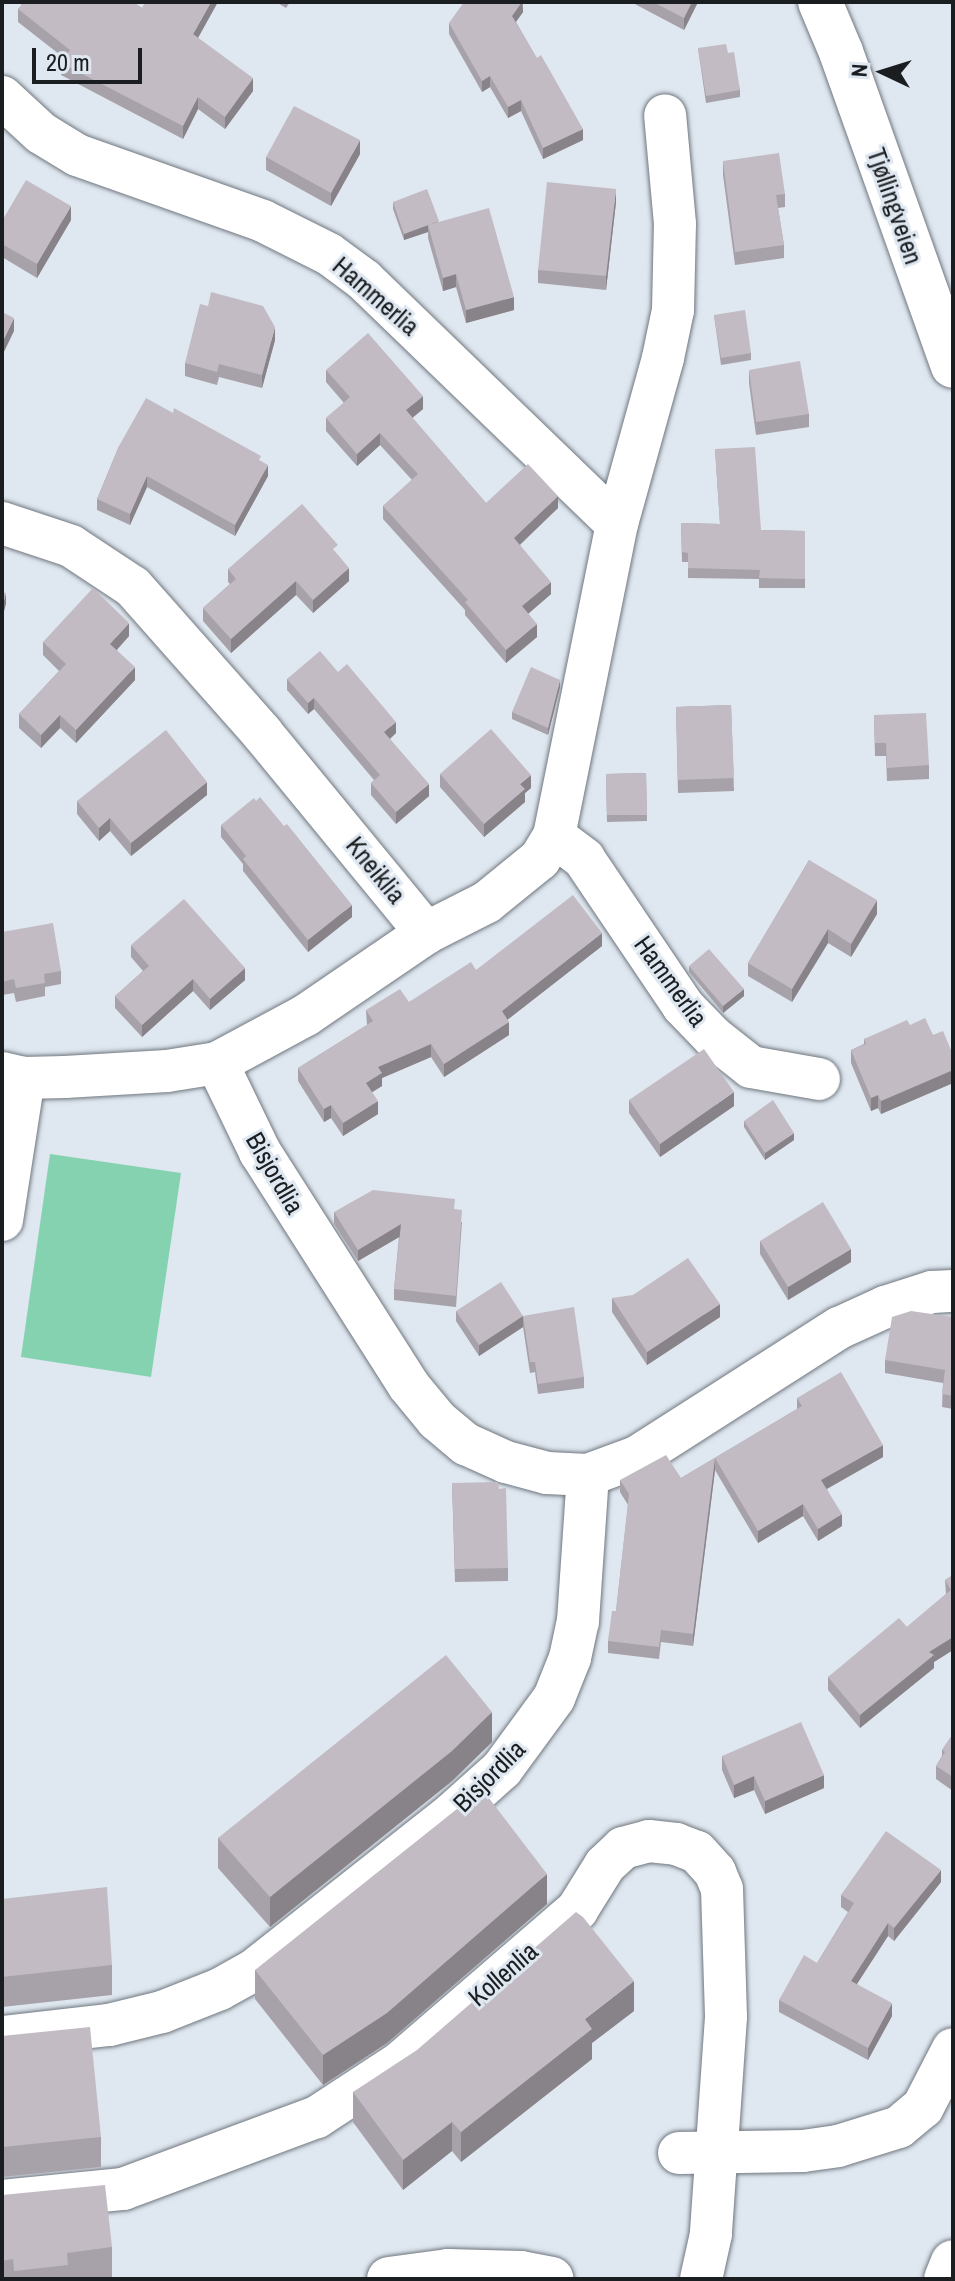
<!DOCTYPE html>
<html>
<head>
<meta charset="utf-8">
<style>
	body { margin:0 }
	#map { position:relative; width:955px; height:2281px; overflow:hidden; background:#dfe7f0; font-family:"Archivo Narrow",sans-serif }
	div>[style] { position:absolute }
	.green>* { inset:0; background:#85d2b0 }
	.roads { filter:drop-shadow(0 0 2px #70777f) drop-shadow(0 0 2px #70777f) }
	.street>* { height:42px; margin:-21px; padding:0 21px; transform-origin:21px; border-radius:21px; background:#fff }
	.secondary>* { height:44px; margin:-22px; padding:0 22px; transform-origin:22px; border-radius:22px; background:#fff }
	.primary>* { height:44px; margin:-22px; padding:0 22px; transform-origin:22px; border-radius:22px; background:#fff }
	.wall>* { inset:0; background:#a7a1a9 }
	.shaded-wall>* { inset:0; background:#888389 }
	.building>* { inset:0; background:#c2bbc4 }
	span { translate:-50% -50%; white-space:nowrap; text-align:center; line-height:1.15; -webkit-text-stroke:6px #dfe7f0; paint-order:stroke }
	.street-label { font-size:26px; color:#1b1e21 }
	.frame { position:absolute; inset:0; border:4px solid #1b1e21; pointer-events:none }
	.north { position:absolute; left:843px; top:32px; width:80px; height:80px; -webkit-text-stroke:6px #dfe7f0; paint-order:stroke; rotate:274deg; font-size:22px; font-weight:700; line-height:32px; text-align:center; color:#1b1e21 }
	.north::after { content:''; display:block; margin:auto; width:28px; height:36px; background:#1b1e21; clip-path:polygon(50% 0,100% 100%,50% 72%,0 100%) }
	.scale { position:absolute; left:32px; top:48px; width:110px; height:36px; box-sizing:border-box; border:4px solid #1b1e21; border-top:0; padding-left:10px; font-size:24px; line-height:28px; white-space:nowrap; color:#1b1e21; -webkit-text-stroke:6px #dfe7f0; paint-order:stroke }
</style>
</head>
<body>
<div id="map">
	<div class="green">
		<div style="clip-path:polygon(50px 1154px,181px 1173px,151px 1377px,21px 1357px)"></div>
	</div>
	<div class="roads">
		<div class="street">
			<div style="left:2px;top:97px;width:53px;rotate:42.7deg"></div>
			<div style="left:41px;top:133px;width:42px;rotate:31.4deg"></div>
			<div style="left:77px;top:155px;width:197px;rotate:19.5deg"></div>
			<div style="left:263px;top:221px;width:74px;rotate:26.6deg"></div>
			<div style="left:329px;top:254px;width:44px;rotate:36.6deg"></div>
			<div style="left:364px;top:280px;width:351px;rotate:44deg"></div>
			<div style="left:2px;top:523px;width:73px;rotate:18.4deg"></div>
			<div style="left:71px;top:546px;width:74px;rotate:33.5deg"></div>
			<div style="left:133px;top:587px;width:195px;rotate:48.5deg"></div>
			<div style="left:262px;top:733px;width:259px;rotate:50.6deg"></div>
			<div style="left:554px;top:836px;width:38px;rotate:37deg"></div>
			<div style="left:584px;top:859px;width:177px;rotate:56deg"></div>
			<div style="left:683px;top:1006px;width:43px;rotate:45.9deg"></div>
			<div style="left:713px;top:1037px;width:48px;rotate:38.3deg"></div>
			<div style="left:751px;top:1067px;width:69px;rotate:10deg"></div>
			<div style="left:217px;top:1063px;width:99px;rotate:64.2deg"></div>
			<div style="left:260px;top:1152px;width:277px;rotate:57.5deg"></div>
			<div style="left:409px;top:1386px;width:44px;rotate:50.5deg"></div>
			<div style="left:437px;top:1420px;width:38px;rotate:40deg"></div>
			<div style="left:466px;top:1444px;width:44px;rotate:24.2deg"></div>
			<div style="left:506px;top:1462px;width:42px;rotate:15deg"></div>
			<div style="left:547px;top:1473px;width:41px;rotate:2.8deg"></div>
			<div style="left:588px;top:1475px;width:52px;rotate:-20.2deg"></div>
			<div style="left:637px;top:1457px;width:240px;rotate:-32.6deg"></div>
			<div style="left:839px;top:1328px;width:51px;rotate:-24.5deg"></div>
			<div style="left:885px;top:1307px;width:49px;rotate:-17.7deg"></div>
			<div style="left:932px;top:1292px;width:21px;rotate:-3deg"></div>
			<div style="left:2px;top:1073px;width:23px;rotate:13deg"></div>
			<div style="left:24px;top:1078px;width:41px;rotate:-1.4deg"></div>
			<div style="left:65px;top:1077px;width:102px;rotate:-3.4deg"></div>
			<div style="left:167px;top:1071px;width:51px;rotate:-9.1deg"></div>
			<div style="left:217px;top:1063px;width:101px;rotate:-28.3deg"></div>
			<div style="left:306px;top:1015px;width:145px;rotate:-34.3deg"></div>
			<div style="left:426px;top:933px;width:68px;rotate:-26.9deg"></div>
			<div style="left:487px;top:902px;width:68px;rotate:-39.1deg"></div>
			<div style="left:540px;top:859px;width:27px;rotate:-59deg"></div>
			<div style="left:554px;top:836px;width:318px;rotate:-78.6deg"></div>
			<div style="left:617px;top:524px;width:172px;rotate:-74.5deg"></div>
			<div style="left:663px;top:358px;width:49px;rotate:-78.2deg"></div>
			<div style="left:673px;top:310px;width:86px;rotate:-88.7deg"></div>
			<div style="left:675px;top:224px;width:109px;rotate:-95.2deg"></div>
			<div style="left:2px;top:1220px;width:144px;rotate:-81.2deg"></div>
			<div style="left:2px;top:2037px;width:108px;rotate:-6.4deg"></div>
			<div style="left:109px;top:2025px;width:55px;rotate:-13.8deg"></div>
			<div style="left:162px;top:2012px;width:62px;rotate:-21.6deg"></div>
			<div style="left:220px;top:1989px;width:38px;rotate:-29deg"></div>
			<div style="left:253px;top:1971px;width:255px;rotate:-38.3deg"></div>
			<div style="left:453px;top:1813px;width:66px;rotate:-41.9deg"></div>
			<div style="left:502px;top:1769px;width:88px;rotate:-53.8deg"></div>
			<div style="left:554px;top:1698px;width:43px;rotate:-68.2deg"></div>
			<div style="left:570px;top:1658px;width:38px;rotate:-78deg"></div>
			<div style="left:578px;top:1621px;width:146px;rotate:-86.1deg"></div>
			<div style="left:679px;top:2153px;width:124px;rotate:-0.9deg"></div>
			<div style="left:803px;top:2151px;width:35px;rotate:-8deg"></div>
			<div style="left:838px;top:2146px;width:64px;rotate:-17.3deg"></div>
			<div style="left:899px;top:2127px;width:31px;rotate:-40deg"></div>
			<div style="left:923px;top:2107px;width:65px;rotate:-62.7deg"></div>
			<div style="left:2px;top:2201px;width:122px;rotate:-5.7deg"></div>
			<div style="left:123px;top:2189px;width:207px;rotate:-20.4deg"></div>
			<div style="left:317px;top:2117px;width:100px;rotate:-33.2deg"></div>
			<div style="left:401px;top:2062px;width:233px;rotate:-40.8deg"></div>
			<div style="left:577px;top:1910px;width:53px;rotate:-58.1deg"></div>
			<div style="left:605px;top:1865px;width:25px;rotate:-43deg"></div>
			<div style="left:623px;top:1848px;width:27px;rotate:-15deg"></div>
			<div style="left:649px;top:1841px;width:27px;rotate:6deg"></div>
			<div style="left:676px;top:1844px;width:22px;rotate:21deg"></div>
			<div style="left:697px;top:1852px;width:27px;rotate:48deg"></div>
			<div style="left:715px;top:1872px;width:18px;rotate:68deg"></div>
			<div style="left:722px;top:1889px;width:128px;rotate:88.2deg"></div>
			<div style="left:726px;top:2017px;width:218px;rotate:94deg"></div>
			<div style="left:711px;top:2234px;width:46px;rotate:102.5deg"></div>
		</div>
		<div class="secondary">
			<div style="left:389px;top:2279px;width:60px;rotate:-7.7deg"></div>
			<div style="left:448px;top:2271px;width:73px;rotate:1.6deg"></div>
			<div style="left:521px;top:2273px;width:31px;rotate:11deg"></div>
		</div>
		<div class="primary">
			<div style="left:820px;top:2px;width:54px;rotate:67.2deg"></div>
			<div style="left:841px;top:52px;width:333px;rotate:70.4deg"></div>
			<div style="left:946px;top:2279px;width:18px;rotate:-68deg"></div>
		</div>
	</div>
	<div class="wall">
		<div style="clip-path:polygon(18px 2px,133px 2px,142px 8px,198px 38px,253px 91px,225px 129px,198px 109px,183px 139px,61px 75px,61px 63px,64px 58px,18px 22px,18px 9px,22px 5px)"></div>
		<div style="clip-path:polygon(276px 2px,290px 2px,286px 8px)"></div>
		<div style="clip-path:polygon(523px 2px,523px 12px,516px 22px,583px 140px,543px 159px,521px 111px,508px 118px,490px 87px,482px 92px,449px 34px,449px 23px)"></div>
		<div style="clip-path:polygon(631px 2px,698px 2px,684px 30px)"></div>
		<div style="clip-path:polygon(698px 48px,728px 53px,740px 90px,740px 97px,706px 103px)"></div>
		<div style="clip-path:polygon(360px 154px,331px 206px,266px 170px,266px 157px)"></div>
		<div style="clip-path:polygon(723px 161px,785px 194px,785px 207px,778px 208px,784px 245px,784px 258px,735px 265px,723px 175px)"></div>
		<div style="clip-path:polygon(393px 202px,439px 222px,514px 310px,466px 323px,456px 287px,443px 291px,428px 238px,428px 232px,404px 240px,393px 209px)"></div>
		<div style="clip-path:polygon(616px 202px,606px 290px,538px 283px,538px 270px)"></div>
		<div style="clip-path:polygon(71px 220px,37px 278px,2px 257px,2px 221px)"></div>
		<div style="clip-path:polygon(714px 315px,751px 353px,751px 360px,721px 365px)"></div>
		<div style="clip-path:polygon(275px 340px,262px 388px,219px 377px,217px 385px,185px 376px,185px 363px)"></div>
		<div style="clip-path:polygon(326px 370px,423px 409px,412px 418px,486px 503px,558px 508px,520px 545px,551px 594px,528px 614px,537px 637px,506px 663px,465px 615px,465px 610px,383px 519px,383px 506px,412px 480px,380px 445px,357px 466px,326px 431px,326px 418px,344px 403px,326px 382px)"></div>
		<div style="clip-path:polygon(749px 370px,809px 414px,809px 427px,756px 435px,749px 383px)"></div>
		<div style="clip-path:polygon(119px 446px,261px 461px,268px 476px,235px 536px,147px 487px,130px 525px,97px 510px,97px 499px)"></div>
		<div style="clip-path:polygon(715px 449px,761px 530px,805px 531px,805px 588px,759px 588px,759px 579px,688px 578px,688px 562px,682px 562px,681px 523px,720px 524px)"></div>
		<div style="clip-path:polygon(338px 555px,349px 581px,313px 613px,296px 595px,231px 653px,203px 621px,203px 608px,230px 584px,228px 582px,228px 569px)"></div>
		<div style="clip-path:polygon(129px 636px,117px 650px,135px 680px,76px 743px,60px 728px,41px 748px,19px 728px,19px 714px,59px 671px,43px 655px,43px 642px)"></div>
		<div style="clip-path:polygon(338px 672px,396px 733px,390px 739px,429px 796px,396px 824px,371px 795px,371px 783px,374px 780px,314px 709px,308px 714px,287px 690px,287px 679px)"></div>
		<div style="clip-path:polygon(560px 687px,548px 735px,512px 719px,512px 712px)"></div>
		<div style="clip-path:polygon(731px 705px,734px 791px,678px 793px,676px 707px)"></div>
		<div style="clip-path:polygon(874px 715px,929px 765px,929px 779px,887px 781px,886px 756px,875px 756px)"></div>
		<div style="clip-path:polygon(646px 773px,647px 821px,607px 822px,606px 774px)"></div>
		<div style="clip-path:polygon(440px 774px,531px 788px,525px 793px,525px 802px,484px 837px,440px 787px)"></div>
		<div style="clip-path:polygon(207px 795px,131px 856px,110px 831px,99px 841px,77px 814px,77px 801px)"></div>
		<div style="clip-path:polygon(221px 825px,352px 917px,308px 952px,243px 871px,243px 864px,221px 837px)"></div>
		<div style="clip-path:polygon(809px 860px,877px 914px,851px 957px,828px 943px,792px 1002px,748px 976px,748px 963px)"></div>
		<div style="clip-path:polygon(2px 932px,61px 971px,61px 984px,45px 987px,45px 996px,16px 1002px,14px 993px,2px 995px)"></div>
		<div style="clip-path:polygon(131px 945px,245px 980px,210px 1010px,193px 991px,142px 1037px,115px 1008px,115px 996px,143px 971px,131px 957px)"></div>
		<div style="clip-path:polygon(602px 946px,507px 1020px,509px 1035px,444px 1077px,431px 1057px,382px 1078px,382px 1086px,372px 1092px,378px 1114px,343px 1136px,331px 1118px,324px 1122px,298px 1081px,298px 1068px,367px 1025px,366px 1010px,409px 1002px,476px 970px)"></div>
		<div style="clip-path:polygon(689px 966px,744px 996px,723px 1013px,689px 972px)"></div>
		<div style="clip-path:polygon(910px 1025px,933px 1035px,953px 1055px,953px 1083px,881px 1114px,878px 1108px,871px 1111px,851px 1063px,851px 1050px,864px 1044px,864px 1039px)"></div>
		<div style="clip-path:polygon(629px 1100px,734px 1106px,660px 1157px,629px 1113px)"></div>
		<div style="clip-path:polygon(744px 1121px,794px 1140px,765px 1160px,744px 1127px)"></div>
		<div style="clip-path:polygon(334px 1212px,462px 1222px,456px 1307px,394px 1300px,394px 1289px,399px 1237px,358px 1261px,334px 1224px)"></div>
		<div style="clip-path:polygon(760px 1241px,851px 1262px,788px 1300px,760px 1254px)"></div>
		<div style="clip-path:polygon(612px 1298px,720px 1317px,647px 1365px,612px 1312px)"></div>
		<div style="clip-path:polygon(456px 1311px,523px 1316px,584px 1377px,584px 1388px,538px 1394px,535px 1372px,530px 1373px,523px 1327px,479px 1356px,456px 1321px)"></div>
		<div style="clip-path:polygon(953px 1317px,953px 1409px,942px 1407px,943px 1383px,885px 1373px,885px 1360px)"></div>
		<div style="clip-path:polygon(797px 1398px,883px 1457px,827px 1489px,842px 1526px,818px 1541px,803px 1516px,758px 1543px,715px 1470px,693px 1646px,661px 1642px,659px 1659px,608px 1653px,608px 1641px,616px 1611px,628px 1505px,620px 1492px,620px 1480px,681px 1478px,797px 1409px)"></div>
		<div style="clip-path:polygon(452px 1483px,499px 1489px,508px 1568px,508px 1581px,455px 1582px)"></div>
		<div style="clip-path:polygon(953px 1575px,953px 1650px,934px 1662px,934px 1668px,860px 1728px,828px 1690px,828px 1677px,907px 1627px,946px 1594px,945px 1580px)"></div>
		<div style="clip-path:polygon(953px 1734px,953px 1791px,936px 1779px,936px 1766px,942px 1756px,942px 1750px)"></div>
		<div style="clip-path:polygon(492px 1742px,452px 1781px,270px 1927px,218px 1868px,218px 1838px)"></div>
		<div style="clip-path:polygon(722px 1756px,824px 1788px,765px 1814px,754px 1790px,734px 1798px,722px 1770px)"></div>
		<div style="clip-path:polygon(941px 1882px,894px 1941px,888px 1936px,857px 1984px,892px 2016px,868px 2060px,779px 2012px,779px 2000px,817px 1963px,848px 1912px,841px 1907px,841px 1895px)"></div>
		<div style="clip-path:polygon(2px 1899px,112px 1965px,112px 1995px,2px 2007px)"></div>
		<div style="clip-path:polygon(547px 1904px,387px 2043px,323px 2085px,255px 1999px,255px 1970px)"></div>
		<div style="clip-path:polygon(634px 2011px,592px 2043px,592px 2059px,461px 2162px,452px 2151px,403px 2190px,353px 2122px,353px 2092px)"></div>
		<div style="clip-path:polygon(2px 2036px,101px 2137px,101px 2167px,2px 2177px)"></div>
		<div style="clip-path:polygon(2px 2195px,112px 2247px,112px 2277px,97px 2279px,2px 2279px)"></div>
	</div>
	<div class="shaded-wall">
		<div style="clip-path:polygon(211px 2px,218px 2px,193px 47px,193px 34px)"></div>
		<div style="clip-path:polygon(522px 2px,523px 12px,512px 27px,512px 16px)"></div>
		<div style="clip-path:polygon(692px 2px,698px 2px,684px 30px,684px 18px)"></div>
		<div style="clip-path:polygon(490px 76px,490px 87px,482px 92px,482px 81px)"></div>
		<div style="clip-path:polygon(253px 78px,253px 91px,225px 129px,225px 117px)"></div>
		<div style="clip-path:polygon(198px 97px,198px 109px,183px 139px,183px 126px)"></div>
		<div style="clip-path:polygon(521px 100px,521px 111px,508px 118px,508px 107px)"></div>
		<div style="clip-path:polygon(583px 129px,583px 140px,543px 159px,543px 148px)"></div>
		<div style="clip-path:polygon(360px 140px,360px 154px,331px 206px,331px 193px)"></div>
		<div style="clip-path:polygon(616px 189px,616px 202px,606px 290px,606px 276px)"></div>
		<div style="clip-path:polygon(71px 206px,71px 220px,37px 278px,37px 264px)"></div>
		<div style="clip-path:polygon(428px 225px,428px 232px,404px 240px,404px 234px)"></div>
		<div style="clip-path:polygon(456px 274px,456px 287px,443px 291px,443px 278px)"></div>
		<div style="clip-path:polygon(514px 297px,514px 310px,466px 323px,466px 310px)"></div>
		<div style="clip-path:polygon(14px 318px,14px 331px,2px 356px,2px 343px)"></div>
		<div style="clip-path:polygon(275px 327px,275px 340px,262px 388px,262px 375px)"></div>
		<div style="clip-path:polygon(423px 396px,423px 409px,406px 423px,406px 410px)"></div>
		<div style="clip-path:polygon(380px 433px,380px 445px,357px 466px,357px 454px)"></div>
		<div style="clip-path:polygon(268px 465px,268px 476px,235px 536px,235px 525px)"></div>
		<div style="clip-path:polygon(147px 476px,147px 487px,130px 525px,130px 514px)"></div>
		<div style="clip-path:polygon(558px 496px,558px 508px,514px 550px,514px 538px)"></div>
		<div style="clip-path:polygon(349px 568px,349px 581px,313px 613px,313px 600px)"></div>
		<div style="clip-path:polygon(296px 581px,296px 595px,231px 653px,231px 639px)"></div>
		<div style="clip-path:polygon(551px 582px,551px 594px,522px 619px,522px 606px)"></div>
		<div style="clip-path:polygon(6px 593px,6px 604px,2px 619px,2px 608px)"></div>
		<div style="clip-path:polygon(129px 623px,129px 636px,110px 657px,110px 644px)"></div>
		<div style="clip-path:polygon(537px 624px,537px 637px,506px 663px,506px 650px)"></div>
		<div style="clip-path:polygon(135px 667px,135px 680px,76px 743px,76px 730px)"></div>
		<div style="clip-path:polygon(560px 680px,560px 687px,548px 735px,548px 728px)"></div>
		<div style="clip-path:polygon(314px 698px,314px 709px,308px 714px,308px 703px)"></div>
		<div style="clip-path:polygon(60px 715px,60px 728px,41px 748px,41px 735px)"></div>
		<div style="clip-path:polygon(396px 722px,396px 733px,384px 744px,384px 732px)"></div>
		<div style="clip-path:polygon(531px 775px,531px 788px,525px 793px,525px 802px,484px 837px,484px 824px,520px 784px)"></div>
		<div style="clip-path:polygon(207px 782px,207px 795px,131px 856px,131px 843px)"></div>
		<div style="clip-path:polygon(429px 784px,429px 796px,396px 824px,396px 812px)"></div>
		<div style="clip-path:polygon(110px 818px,110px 831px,99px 841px,99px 828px)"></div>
		<div style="clip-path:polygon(877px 900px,877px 914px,851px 957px,851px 944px)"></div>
		<div style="clip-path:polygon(352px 905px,352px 917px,308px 952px,308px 940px)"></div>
		<div style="clip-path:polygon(828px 929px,828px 943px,792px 1002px,792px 989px)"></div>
		<div style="clip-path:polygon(602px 933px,602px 946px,502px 1024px,502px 1011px)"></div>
		<div style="clip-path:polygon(245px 968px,245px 980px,210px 1010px,210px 999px)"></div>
		<div style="clip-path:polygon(193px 979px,193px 991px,142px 1037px,142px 1025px)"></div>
		<div style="clip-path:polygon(744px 989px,744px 996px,723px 1013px,723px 1006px)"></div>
		<div style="clip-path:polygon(509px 1022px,509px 1035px,444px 1077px,444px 1064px)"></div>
		<div style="clip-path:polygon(431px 1044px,431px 1057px,382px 1078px,382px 1086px,366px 1096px,366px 1083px,378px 1067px)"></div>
		<div style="clip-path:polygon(953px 1070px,953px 1083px,881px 1114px,881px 1101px)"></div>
		<div style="clip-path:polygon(734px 1092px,734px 1106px,660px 1157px,660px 1144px)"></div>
		<div style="clip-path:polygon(878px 1095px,878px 1108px,871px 1111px,871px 1098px)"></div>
		<div style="clip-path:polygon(378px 1101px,378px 1114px,343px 1136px,343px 1123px)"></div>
		<div style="clip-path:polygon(331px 1105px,331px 1118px,324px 1122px,324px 1109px)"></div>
		<div style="clip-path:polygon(794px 1133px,794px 1140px,765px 1160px,765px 1153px)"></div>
		<div style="clip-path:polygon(401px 1224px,401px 1236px,358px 1261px,358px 1250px)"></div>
		<div style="clip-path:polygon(851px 1249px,851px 1262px,788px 1300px,788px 1287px)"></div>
		<div style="clip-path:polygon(720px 1304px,720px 1317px,647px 1365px,647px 1352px)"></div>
		<div style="clip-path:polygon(523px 1316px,523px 1327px,479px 1356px,479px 1345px)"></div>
		<div style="clip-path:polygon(883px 1445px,883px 1457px,821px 1492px,821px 1480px)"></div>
		<div style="clip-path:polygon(715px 1458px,715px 1470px,693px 1646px,693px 1634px)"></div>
		<div style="clip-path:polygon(803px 1504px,803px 1516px,758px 1543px,758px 1531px)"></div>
		<div style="clip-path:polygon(842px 1514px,842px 1526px,818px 1541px,818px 1529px)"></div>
		<div style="clip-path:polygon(953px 1637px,953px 1650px,934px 1662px,934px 1668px,860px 1728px,860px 1715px,929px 1652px)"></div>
		<div style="clip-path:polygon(492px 1712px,492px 1742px,452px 1781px,270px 1927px,270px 1897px)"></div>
		<div style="clip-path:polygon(824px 1775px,824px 1788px,765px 1814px,765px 1801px)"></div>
		<div style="clip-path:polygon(754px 1776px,754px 1790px,734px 1798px,734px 1785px)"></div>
		<div style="clip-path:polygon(941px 1870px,941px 1882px,894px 1941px,894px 1928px)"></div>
		<div style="clip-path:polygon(547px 1874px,547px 1904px,387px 2043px,323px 2085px,323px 2055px)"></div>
		<div style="clip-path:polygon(888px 1923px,888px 1936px,851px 1993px,851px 1981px)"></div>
		<div style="clip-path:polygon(634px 1981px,634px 2011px,592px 2043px,592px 2059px,461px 2162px,461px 2132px,585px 2019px)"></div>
		<div style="clip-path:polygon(892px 2003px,892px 2016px,868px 2060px,868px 2048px)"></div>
		<div style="clip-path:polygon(452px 2122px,452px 2151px,403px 2190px,403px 2160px)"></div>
	</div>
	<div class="building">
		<div style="clip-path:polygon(24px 2px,133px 2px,142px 8px,145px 2px,211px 2px,193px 34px,253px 78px,225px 117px,198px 97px,183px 126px,61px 63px,70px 50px,18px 9px)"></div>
		<div style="clip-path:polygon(464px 2px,522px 2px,512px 16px,537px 58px,541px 55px,583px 129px,543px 148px,521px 100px,508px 107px,490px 76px,482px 81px,449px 23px)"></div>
		<div style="clip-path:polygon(653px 2px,692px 2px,684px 18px)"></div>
		<div style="clip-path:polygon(726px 44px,728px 53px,734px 52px,740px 90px,706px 96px,698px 48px)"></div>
		<div style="clip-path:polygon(294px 106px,360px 140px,331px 193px,266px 157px)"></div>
		<div style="clip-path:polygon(779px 153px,785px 194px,776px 195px,784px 245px,735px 252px,723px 161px)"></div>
		<div style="clip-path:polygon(26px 180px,71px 206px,37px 264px,2px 244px,2px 221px)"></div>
		<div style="clip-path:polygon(547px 182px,616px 189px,606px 276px,538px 270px)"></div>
		<div style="clip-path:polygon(427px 189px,439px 221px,404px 234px,393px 202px)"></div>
		<div style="clip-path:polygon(489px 208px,514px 297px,466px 310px,456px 274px,443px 278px,428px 225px)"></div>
		<div style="clip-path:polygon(211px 292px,263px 306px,275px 327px,262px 375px,219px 364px,217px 372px,185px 363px,200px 304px,208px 306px)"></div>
		<div style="clip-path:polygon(745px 310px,751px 353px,721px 358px,714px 315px)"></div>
		<div style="clip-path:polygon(2px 312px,14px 318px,2px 343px)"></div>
		<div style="clip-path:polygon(368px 333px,423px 396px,406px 410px,486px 503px,528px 464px,558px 496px,514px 538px,551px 582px,522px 606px,537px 624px,506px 650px,465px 602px,468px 600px,383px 506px,418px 474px,380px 433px,357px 454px,326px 418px,350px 397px,326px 370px)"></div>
		<div style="clip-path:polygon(800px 361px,809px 414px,756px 422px,749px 370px)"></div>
		<div style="clip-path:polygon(146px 398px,173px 413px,174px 408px,261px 456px,259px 460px,268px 465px,235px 525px,147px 476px,130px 514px,97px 499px,119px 446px)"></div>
		<div style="clip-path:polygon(755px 447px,761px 530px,805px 531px,805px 579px,759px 578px,760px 570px,688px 568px,688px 553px,682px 552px,681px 523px,720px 524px,715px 449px)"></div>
		<div style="clip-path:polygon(302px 504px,338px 545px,333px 549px,349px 568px,313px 600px,296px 581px,231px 639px,203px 608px,236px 579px,228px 569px)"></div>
		<div style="clip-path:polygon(93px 588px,129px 623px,110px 644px,135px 667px,76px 730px,60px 715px,41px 735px,19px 714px,66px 664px,43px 642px)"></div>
		<div style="clip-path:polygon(2px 592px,6px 593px,2px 608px)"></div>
		<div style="clip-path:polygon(320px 651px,338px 672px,347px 664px,396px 722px,384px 732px,429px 784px,396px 812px,371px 783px,380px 775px,314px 698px,308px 703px,287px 679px)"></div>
		<div style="clip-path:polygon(531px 667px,560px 680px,548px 728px,512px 712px)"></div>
		<div style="clip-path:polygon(731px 705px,734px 778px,678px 780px,676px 707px)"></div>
		<div style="clip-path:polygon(926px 713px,929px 765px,887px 768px,886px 743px,875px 743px,874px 715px)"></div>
		<div style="clip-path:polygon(491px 729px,531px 775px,520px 784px,525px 789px,484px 824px,440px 774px)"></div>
		<div style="clip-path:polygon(166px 730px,207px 782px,131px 843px,110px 818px,99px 828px,77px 801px)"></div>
		<div style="clip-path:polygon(646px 773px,647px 815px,607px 815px,606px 774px)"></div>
		<div style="clip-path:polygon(260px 797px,284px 826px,287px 824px,352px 905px,308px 940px,243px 859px,246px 856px,221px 825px,254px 798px,256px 801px)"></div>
		<div style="clip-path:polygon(809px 860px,877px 900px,851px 944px,828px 929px,792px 989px,748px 963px)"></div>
		<div style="clip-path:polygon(573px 895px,602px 933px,502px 1011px,509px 1022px,444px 1064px,431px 1044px,378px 1067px,382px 1073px,366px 1083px,378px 1101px,343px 1123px,331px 1105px,324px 1109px,298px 1068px,373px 1021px,366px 1010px,400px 989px,409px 1002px,471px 962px,476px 970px)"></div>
		<div style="clip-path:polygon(184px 899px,245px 968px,210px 999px,193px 979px,142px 1025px,115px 996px,149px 966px,131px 945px)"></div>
		<div style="clip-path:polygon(53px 923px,61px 971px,44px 974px,45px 983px,16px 988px,14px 979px,2px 982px,2px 932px)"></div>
		<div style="clip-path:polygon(709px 949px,744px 989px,723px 1006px,689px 966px)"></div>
		<div style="clip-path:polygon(925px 1018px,933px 1035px,943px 1031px,953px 1055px,953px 1070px,881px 1101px,878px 1095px,871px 1098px,851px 1050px,866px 1044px,864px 1039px,907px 1020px,910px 1025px)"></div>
		<div style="clip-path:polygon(704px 1049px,734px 1092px,660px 1144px,629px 1100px)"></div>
		<div style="clip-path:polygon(773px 1100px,794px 1133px,765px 1153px,744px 1121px)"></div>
		<div style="clip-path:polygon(373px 1190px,455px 1199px,454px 1209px,462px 1210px,456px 1296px,394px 1289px,401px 1224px,358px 1250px,334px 1212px)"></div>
		<div style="clip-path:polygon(823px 1202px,851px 1249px,788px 1287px,760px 1241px)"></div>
		<div style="clip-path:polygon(688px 1258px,720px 1304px,647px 1352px,612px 1298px,633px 1295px)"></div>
		<div style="clip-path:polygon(501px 1282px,523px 1316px,574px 1307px,584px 1377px,538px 1384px,535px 1362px,530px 1362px,523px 1316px,479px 1345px,456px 1311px)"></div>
		<div style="clip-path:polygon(911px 1311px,953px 1317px,953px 1396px,942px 1394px,945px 1370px,885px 1360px,892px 1317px)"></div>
		<div style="clip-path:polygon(841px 1372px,883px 1445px,821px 1480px,842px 1514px,818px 1529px,803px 1504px,758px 1531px,715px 1458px,693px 1634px,661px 1630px,659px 1647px,608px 1641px,612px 1611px,616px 1611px,629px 1494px,620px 1480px,666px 1455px,681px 1478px,802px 1406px,797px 1398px)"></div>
		<div style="clip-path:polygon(498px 1482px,499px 1489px,506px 1488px,508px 1568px,455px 1569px,452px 1483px)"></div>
		<div style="clip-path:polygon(953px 1575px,953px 1637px,929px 1652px,934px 1655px,860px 1715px,828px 1677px,899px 1618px,907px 1627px,951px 1590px,945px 1580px)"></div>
		<div style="clip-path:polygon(446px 1655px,492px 1712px,452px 1751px,270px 1897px,218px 1838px)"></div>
		<div style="clip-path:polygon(801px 1722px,824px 1775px,765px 1801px,754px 1776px,734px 1785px,722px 1756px)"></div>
		<div style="clip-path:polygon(953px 1734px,953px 1777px,936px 1766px,945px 1752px,942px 1750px)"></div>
		<div style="clip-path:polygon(482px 1789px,547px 1874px,387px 2013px,323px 2055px,255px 1970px)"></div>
		<div style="clip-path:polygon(886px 1831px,941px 1870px,894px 1928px,888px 1923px,851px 1981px,892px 2003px,868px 2048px,779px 2000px,804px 1955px,817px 1963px,854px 1903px,841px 1895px)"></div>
		<div style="clip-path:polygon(107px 1887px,112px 1965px,2px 1977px,2px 1899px)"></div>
		<div style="clip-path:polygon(576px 1912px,583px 1917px,634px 1981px,585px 2019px,592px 2029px,461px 2132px,452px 2122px,403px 2160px,353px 2092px,417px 2050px)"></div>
		<div style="clip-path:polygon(90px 2027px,101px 2137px,2px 2147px,2px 2036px)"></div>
		<div style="clip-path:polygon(105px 2185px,112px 2247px,67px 2253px,68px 2265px,14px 2271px,13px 2259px,2px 2261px,2px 2195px)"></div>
	</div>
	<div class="street-label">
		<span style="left:895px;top:206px;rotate:71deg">Tjøllingveien</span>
		<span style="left:376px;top:296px;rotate:41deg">Hammerlia</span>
		<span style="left:376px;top:870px;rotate:51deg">Kneiklia</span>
		<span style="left:671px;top:981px;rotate:54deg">Hammerlia</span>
		<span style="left:275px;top:1173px;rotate:60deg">Bisjordlia</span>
		<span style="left:489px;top:1776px;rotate:-45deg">Bisjordlia</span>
		<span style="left:503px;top:1974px;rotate:-41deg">Kollenlia</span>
	</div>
	<div class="frame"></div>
	<div class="north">N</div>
	<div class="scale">20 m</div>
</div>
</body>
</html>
